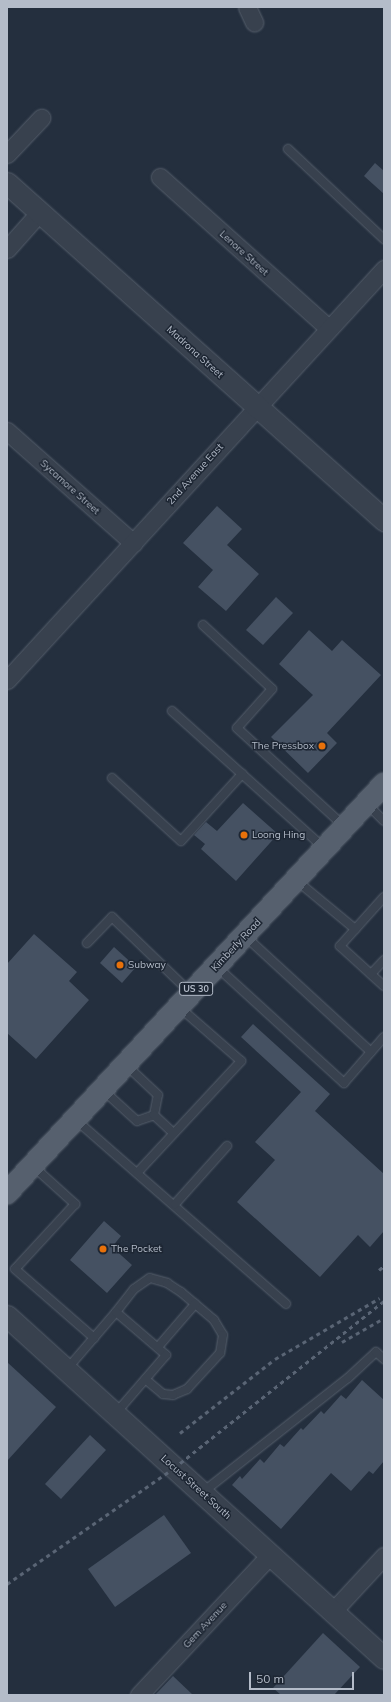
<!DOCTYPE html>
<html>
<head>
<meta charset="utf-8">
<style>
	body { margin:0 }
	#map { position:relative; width:391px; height:1702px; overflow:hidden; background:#242f3e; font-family:Mulish,sans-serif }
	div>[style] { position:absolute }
	.building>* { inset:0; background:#455162 }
	.roads { filter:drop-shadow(0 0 1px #565f6c) drop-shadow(0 0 1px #565f6c) }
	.service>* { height:8px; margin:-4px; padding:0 4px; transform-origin:4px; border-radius:4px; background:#38414e }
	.minor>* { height:17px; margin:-8.5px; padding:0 8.5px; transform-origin:8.5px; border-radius:8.5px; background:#38414e }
	.tertiary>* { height:21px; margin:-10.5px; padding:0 10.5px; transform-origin:10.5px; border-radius:10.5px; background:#38414e }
	.primary>* { height:22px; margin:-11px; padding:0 11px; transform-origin:11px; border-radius:11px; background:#56606e }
	.rail>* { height:3px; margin-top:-1.5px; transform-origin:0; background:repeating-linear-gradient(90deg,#5a6575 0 4px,transparent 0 8px) }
	.dots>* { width:11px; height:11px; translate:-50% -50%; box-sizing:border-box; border:2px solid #1d2633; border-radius:50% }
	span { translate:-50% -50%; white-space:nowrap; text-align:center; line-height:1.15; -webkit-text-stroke:3px #1d2633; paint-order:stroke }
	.shield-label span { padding:1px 3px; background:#1d2633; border:1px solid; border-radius:3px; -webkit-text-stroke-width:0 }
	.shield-label { font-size:9px; color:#b4bcc9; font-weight:700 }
	.street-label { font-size:10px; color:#b4bcc9 }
	.poi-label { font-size:10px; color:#b4bcc9 }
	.right { translate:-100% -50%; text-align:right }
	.left { translate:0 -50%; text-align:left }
	.frame { position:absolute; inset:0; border:8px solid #b4bcc9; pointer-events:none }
	.scale { position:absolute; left:249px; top:1672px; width:105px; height:18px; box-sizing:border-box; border:2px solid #b4bcc9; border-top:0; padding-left:5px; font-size:12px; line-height:14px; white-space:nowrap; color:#b4bcc9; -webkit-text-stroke:3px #1d2633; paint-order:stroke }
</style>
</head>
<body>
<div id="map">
	<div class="building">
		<div style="clip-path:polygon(375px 163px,384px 171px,384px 194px,364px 176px)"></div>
		<div style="clip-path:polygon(217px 506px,242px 529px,227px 545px,259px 574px,226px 611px,198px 587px,213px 570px,183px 543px)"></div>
		<div style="clip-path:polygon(276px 597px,293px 613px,263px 645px,246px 630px)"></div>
		<div style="clip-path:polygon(309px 630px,332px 651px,342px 640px,381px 675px,327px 733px,337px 743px,308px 773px,271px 737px,313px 695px,279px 664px)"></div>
		<div style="clip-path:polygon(243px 803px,278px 834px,236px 881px,201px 849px,205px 844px,194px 835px,206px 822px,217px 831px)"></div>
		<div style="clip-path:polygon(34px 934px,77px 972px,69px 981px,89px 1000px,36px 1059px,7px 1033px,7px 964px)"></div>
		<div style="clip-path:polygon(114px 947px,136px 967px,122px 983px,100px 963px)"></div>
		<div style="clip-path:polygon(253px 1024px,330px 1094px,315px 1111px,384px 1174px,384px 1231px,370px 1247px,358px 1235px,320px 1277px,237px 1202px,275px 1160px,255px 1142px,301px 1092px,241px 1037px)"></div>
		<div style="clip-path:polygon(104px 1221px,121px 1236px,112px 1247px,132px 1265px,107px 1293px,70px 1260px)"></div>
		<div style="clip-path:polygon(7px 1362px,56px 1407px,7px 1461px)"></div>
		<div style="clip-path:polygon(362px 1380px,384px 1400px,384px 1461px,373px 1474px,369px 1471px,351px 1491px,331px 1473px,281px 1529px,232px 1485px,240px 1476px,242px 1479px,260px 1459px,264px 1463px,280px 1444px,284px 1447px,301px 1428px,303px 1430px,321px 1411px,324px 1414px,341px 1395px,346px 1399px)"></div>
		<div style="clip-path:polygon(90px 1435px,106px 1450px,61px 1499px,45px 1484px)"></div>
		<div style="clip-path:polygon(164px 1515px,191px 1553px,115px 1607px,88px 1569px)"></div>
		<div style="clip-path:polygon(323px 1633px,360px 1667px,334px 1695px,281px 1695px,273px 1688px)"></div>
		<div style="clip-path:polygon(173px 1676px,193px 1695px,155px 1695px)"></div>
	</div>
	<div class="roads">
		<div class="service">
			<div style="left:288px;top:149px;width:132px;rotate:43.2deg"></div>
			<div style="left:203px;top:625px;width:94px;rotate:42.8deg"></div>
			<div style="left:272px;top:689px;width:52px;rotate:131.9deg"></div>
			<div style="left:237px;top:728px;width:145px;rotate:42.5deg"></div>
			<div style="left:172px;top:711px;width:205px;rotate:42deg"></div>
			<div style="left:112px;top:778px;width:93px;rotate:42.4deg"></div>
			<div style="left:181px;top:841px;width:91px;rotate:-47.7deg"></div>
			<div style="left:366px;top:803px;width:25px;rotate:45deg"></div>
			<div style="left:296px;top:880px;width:77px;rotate:39.7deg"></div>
			<div style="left:384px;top:897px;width:66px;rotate:131.9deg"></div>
			<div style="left:340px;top:946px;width:59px;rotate:42.3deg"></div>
			<div style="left:245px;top:936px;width:171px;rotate:42.6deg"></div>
			<div style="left:87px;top:943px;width:36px;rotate:-46deg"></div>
			<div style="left:112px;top:917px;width:110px;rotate:43.9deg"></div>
			<div style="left:217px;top:967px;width:172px;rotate:42.4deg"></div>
			<div style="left:344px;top:1083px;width:61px;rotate:-49deg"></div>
			<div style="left:371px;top:974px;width:19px;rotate:-47deg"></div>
			<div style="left:103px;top:1090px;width:46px;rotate:42.4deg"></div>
			<div style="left:137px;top:1121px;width:18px;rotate:-19deg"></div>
			<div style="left:154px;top:1115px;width:20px;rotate:-79deg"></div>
			<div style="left:158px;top:1095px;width:44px;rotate:-136.8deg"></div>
			<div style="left:154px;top:1115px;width:26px;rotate:43deg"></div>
			<div style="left:76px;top:1120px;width:279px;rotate:41.2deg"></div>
			<div style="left:33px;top:1166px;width:57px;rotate:42.1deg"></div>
			<div style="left:75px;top:1204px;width:88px;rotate:132.7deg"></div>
			<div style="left:15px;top:1269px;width:105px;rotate:41.1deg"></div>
			<div style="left:137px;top:1173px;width:153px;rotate:-47.1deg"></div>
			<div style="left:241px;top:1061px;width:82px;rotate:-138.9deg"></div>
			<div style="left:175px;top:1204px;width:78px;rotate:-48.1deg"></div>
			<div style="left:116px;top:1312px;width:29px;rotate:-52deg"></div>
			<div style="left:134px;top:1289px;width:19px;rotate:-35deg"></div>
			<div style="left:150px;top:1278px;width:18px;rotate:16deg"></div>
			<div style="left:167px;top:1283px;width:17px;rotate:33deg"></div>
			<div style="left:181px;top:1292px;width:43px;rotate:40.3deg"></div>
			<div style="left:214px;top:1320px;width:17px;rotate:59deg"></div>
			<div style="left:223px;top:1335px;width:18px;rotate:99deg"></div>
			<div style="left:220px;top:1353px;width:49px;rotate:132.5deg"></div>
			<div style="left:187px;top:1389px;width:15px;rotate:157deg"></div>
			<div style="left:173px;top:1395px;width:10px;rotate:-174deg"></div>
			<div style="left:163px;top:1394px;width:23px;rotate:-140deg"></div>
			<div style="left:158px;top:1347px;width:57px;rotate:-49.3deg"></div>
			<div style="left:67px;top:1369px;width:75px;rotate:-49.3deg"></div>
			<div style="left:116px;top:1312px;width:66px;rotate:40.7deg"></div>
			<div style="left:166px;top:1355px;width:78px;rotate:130.8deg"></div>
			<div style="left:203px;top:1492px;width:184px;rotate:-38.2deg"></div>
			<div style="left:348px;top:1378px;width:38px;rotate:-43deg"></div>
			<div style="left:376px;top:1352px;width:11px;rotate:41deg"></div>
		</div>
		<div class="minor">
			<div style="left:247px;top:7px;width:17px;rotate:65deg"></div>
			<div style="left:7px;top:154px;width:50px;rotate:-46.6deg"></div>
			<div style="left:160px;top:177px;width:226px;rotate:41.9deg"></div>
			<div style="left:7px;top:249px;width:48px;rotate:-48.4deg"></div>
			<div style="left:7px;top:431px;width:169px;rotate:41.6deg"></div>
			<div style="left:7px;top:680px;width:558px;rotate:-47.47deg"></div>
			<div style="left:333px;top:1611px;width:75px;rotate:-47.2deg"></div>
			<div style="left:139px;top:1695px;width:193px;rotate:-46.9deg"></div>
		</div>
		<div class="tertiary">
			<div style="left:7px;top:183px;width:506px;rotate:41.79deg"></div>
			<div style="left:7px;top:1316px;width:509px;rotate:42.21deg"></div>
		</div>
		<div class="primary">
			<div style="left:7px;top:1193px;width:556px;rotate:-47.33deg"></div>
		</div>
	</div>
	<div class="rail">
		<div style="left:379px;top:1270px;width:6px;rotate:-39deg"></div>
		<div style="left:342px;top:1342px;width:48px;rotate:-29.7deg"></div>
		<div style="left:180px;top:1433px;width:120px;rotate:-37.9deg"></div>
		<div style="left:275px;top:1359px;width:121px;rotate:-30.2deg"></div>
		<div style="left:7px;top:1584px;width:203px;rotate:-34.8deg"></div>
		<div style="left:174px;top:1468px;width:268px;rotate:-38.5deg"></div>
	</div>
	<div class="dots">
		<div style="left:322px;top:746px;background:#e8710a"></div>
		<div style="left:244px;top:835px;background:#e8710a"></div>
		<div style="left:120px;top:965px;background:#e8710a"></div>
		<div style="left:103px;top:1249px;background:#e8710a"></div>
	</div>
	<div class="shield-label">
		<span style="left:196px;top:989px">US 30</span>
	</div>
	<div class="street-label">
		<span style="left:244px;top:253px;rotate:42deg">Lenore Street</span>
		<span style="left:195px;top:352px;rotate:42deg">Madrona Street</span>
		<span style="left:195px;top:474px;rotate:-48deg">2nd Avenue East</span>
		<span style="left:70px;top:487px;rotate:42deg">Sycamore Street</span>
		<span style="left:236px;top:945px;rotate:-47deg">Kimberly Road</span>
		<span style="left:196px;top:1487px;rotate:42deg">Locust Street South</span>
		<span style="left:205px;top:1625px;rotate:-47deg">Gem Avenue</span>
	</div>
	<div class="poi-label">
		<span class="right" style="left:314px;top:746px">The Pressbox</span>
		<span class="left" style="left:252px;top:835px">Loong Hing</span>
		<span class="left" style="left:128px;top:965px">Subway</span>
		<span class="left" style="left:111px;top:1249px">The Pocket</span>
	</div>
	<div class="frame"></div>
	<div class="scale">50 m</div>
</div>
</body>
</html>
